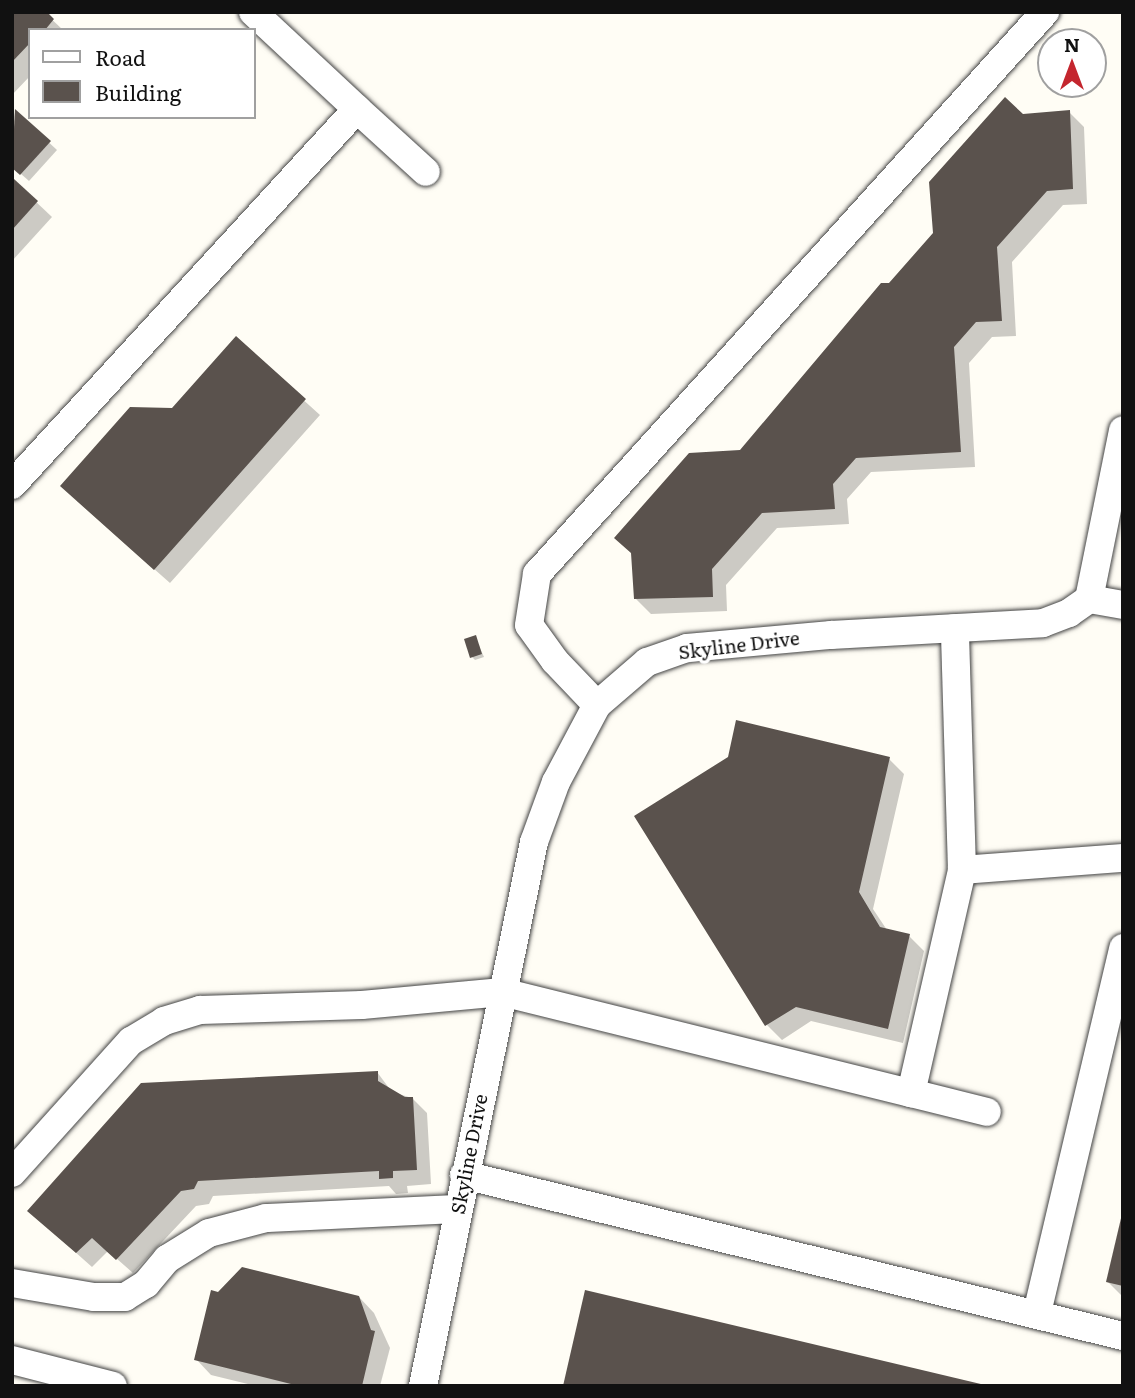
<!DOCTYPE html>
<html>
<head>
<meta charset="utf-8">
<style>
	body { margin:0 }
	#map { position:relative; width:1135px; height:1398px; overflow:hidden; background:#fffdf5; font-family:Literata,serif }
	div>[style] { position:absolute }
	.shadow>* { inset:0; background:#0003 }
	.building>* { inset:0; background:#5a524d }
	.roads { filter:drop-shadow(0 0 2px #444) drop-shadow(0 0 2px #444) }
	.minor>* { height:28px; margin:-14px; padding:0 14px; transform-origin:14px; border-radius:14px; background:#fff }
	span { translate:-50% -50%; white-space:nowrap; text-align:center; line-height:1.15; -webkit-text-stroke:7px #fff; paint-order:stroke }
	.street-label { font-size:19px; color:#111 }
	.frame { position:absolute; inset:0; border:14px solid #111; pointer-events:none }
	.legend { position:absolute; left:28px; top:28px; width:228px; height:91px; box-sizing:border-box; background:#fff; border:2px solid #a0a0a0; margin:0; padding:9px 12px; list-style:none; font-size:21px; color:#111 }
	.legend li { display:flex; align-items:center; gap:14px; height:35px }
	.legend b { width:35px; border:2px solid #a0a0a0 }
	.north { position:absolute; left:1037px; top:28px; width:70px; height:70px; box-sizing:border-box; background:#fff; border:2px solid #a0a0a0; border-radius:50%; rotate:0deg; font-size:19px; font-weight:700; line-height:28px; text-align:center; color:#111 }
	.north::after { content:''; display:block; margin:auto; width:24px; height:32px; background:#c4262e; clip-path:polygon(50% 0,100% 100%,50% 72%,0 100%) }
</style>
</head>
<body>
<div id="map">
	<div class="shadow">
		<div style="clip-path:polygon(12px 12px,44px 12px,63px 30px,30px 30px,30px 76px,12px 95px)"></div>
		<div style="clip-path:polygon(15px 111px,57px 150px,29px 181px,12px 166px)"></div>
		<div style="clip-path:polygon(1069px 112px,1084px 127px,1087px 204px,1063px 205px,1012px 262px,1016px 336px,992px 337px,969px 363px,975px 467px,871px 472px,847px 499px,849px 524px,777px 528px,726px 585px,727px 611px,651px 614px,636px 599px,741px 452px,935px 233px,1023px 116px)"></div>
		<div style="clip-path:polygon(14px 181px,52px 217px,12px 261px,12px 183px)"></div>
		<div style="clip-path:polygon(236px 339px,320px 415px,170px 583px,77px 501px,173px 410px)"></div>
		<div style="clip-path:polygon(475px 637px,484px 657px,475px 660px,472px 657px)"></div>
		<div style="clip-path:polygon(889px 759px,904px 774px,873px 909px,887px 930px,909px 936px,924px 951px,903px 1043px,811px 1021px,782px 1040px,767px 1025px)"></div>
		<div style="clip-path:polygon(377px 1072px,392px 1092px,412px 1098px,427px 1113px,431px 1184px,407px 1186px,408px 1193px,396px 1194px,389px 1186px,213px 1196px,209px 1204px,196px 1206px,133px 1273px,108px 1251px,92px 1267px,29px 1211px)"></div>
		<div style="clip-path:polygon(1123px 1218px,1123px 1297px,1108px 1282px)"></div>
		<div style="clip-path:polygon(359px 1297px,374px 1313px,390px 1348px,380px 1386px,256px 1386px,211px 1375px,196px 1359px)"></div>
	</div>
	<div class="building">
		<div style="clip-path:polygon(12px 12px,47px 12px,54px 19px,45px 30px,30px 30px,30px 43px,12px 62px)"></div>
		<div style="clip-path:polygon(1005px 97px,1023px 114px,1070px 110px,1073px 189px,1047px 191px,997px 247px,1002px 321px,976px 322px,954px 347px,961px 452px,856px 458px,833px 484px,835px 509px,762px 513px,712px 569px,713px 597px,634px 599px,631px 553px,614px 538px,689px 453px,740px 450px,881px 283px,889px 283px,933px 233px,929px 182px)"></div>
		<div style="clip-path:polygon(15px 109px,51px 141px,20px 175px,12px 168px)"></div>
		<div style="clip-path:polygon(14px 179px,38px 201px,12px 230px,12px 181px)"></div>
		<div style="clip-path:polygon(236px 336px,306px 399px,154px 570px,60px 486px,130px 407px,172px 408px)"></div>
		<div style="clip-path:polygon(476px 635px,482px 654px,470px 658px,464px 639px)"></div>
		<div style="clip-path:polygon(736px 720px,890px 757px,859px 892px,880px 927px,910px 934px,888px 1029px,796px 1007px,765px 1026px,634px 816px,728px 757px)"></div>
		<div style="clip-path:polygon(378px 1071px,378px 1081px,405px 1097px,413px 1097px,417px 1170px,393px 1171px,393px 1178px,379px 1179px,379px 1171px,198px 1181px,194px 1189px,181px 1191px,116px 1260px,92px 1238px,76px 1253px,27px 1211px,141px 1083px)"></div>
		<div style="clip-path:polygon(1122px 1214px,1123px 1214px,1123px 1286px,1106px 1282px)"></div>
		<div style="clip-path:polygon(242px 1267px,359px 1296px,371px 1330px,375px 1331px,362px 1386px,299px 1386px,194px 1360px,211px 1290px,218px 1292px)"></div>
		<div style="clip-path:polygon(585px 1290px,985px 1385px,985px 1386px,563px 1386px)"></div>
	</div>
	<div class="roads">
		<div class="minor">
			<div style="left:357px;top:109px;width:93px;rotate:42.4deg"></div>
			<div style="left:12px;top:485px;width:510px;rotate:-47.46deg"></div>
			<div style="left:357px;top:109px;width:142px;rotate:-137deg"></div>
			<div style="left:1089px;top:599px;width:35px;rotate:10deg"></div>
			<div style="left:597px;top:705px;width:61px;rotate:-133.7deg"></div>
			<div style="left:555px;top:661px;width:44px;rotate:-125.8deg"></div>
			<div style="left:529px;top:625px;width:52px;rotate:-81.1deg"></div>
			<div style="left:537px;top:574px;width:758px;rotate:-47.89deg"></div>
			<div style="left:962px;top:870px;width:161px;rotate:-4.3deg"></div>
			<div style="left:911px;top:1093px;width:78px;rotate:14deg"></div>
			<div style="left:12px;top:1173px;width:178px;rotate:-48deg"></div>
			<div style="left:131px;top:1041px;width:39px;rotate:-31deg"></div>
			<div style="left:164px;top:1021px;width:38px;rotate:-17deg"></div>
			<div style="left:200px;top:1010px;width:162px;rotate:-1.8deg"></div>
			<div style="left:362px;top:1005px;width:141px;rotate:-5.3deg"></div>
			<div style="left:502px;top:992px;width:421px;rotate:13.9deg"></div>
			<div style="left:911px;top:1093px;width:229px;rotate:-77.1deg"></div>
			<div style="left:962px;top:870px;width:242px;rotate:-91.7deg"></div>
			<div style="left:464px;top:1175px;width:678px;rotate:13.73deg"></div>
			<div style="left:12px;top:1283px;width:83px;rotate:9.7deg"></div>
			<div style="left:94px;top:1297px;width:31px"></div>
			<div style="left:125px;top:1297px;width:25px;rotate:-32deg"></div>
			<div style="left:146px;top:1284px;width:33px;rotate:-50deg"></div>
			<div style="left:167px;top:1259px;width:49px;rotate:-31.8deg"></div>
			<div style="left:209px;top:1233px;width:59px;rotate:-14.7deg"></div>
			<div style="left:266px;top:1218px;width:192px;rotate:-2.7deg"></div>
			<div style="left:1037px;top:1313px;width:375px;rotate:-76.7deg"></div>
			<div style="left:12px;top:1360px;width:104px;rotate:14.4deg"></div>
			<div style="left:423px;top:1386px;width:555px;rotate:-78.47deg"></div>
			<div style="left:534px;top:842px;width:64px;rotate:-69.9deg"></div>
			<div style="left:556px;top:782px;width:87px;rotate:-62deg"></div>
			<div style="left:597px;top:705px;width:66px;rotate:-40.7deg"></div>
			<div style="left:647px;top:662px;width:42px;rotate:-19.3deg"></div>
			<div style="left:687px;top:648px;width:145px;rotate:-5.2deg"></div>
			<div style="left:831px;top:635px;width:212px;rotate:-3.2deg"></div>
			<div style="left:1043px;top:623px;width:28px;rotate:-21deg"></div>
			<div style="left:1069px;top:613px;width:24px;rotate:-35deg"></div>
			<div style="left:1089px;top:599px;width:172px;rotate:-78.6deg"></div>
		</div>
	</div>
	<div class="street-label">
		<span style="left:739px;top:645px;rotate:-7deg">Skyline Drive</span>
		<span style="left:469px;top:1154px;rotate:-79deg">Skyline Drive</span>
	</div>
	<div class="frame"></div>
	<ul class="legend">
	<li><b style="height:9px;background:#fff"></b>Road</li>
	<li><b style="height:19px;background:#5a524d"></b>Building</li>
	</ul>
	<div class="north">N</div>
</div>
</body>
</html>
